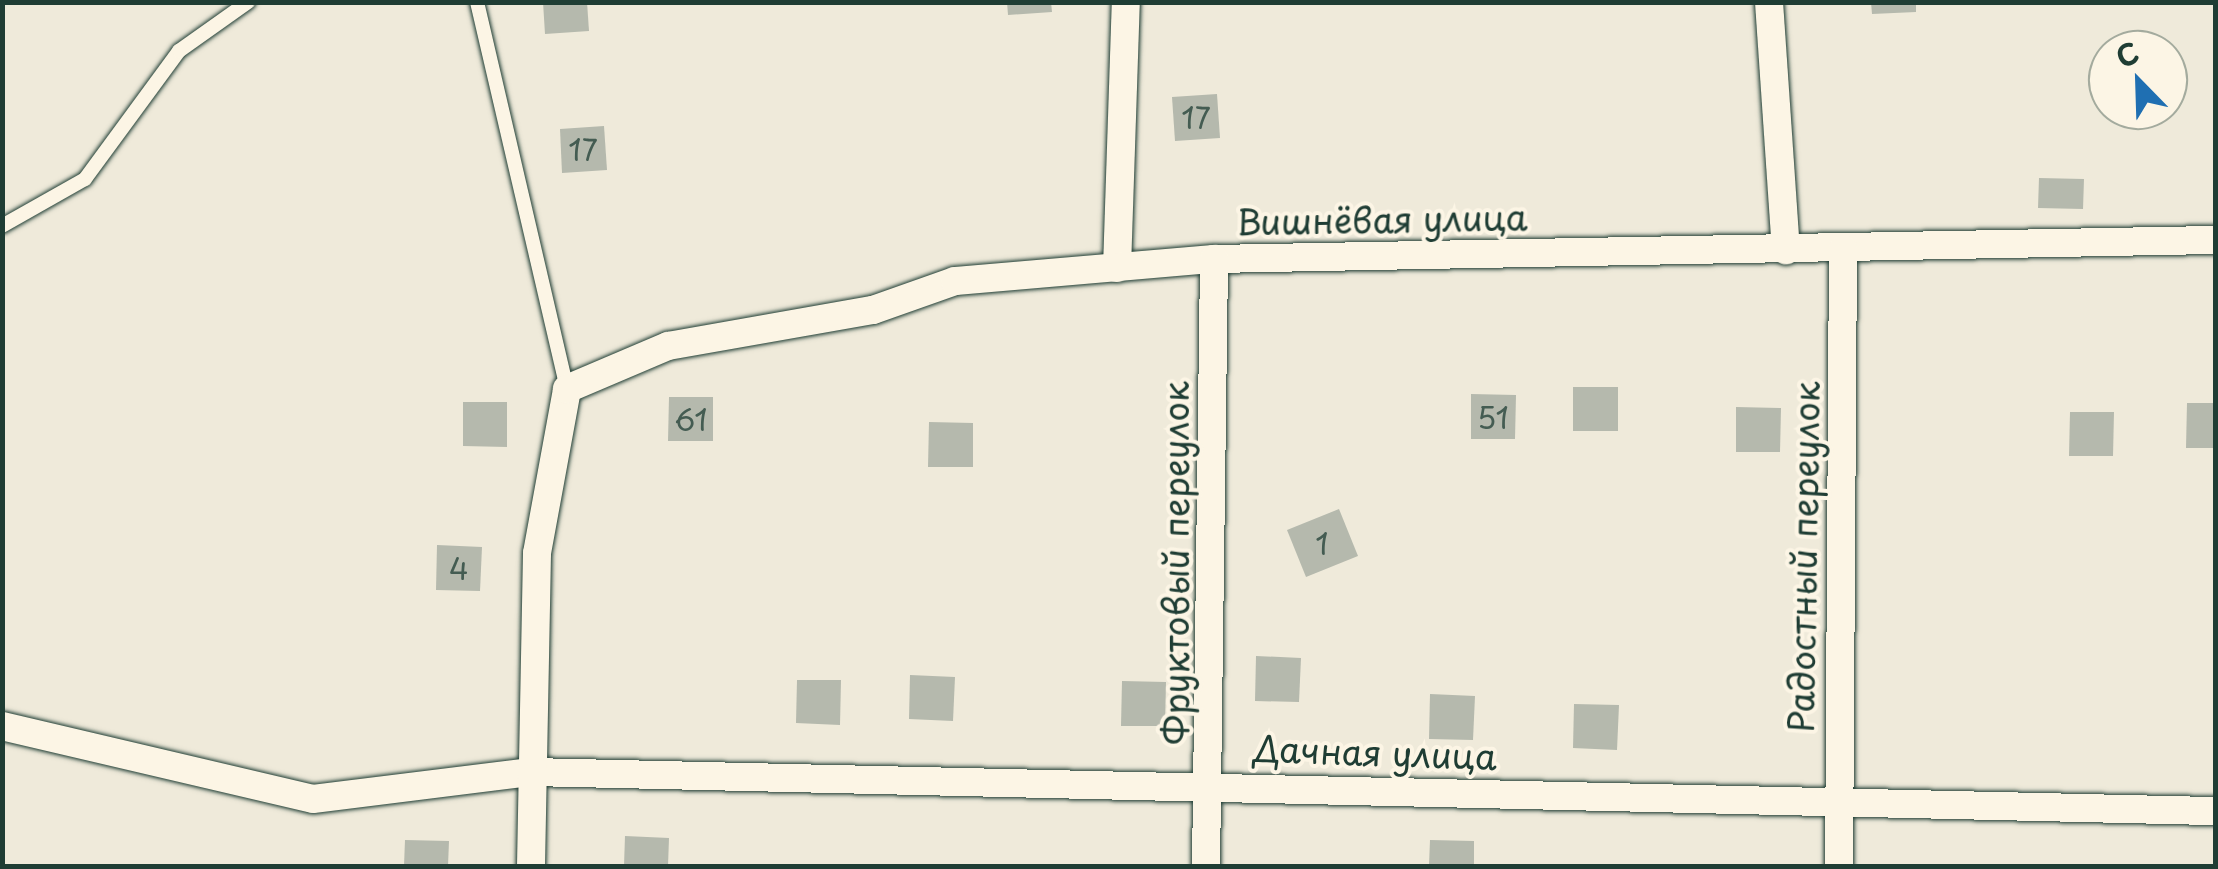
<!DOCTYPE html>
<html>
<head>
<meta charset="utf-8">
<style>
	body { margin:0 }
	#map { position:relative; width:2218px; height:869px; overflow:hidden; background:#efeada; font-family:"Playpen Sans",sans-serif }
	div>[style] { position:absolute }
	.building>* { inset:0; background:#b5b9ad }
	.roads { filter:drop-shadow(0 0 2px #1f3d34) drop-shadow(0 0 2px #1f3d34) }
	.service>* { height:14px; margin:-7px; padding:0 7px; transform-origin:7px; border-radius:7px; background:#fcf5e5 }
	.minor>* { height:28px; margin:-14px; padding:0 14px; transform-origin:14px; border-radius:14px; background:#fcf5e5 }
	span { translate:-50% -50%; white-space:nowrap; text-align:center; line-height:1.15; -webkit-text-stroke:8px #fcf5e5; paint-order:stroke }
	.number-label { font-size:30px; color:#445c52 }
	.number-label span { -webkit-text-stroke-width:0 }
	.street-label { font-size:35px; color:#1f3d34 }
	.frame { position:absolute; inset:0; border:5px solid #1f3d34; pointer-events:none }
	.north { position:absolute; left:2088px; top:30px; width:100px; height:100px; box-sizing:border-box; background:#fcf5e5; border:2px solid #a4ab9e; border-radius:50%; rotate:337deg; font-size:28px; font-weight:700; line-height:40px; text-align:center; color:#1f3d34 }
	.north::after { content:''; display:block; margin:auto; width:35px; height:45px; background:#1f6fb2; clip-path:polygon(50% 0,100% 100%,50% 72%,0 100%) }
</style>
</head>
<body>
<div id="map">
	<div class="building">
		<div style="clip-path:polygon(543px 2px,587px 2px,589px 31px,545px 34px)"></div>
		<div style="clip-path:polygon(1007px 2px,1051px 2px,1052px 12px,1008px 15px)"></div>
		<div style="clip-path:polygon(1871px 2px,1916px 2px,1916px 12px,1872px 14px)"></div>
		<div style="clip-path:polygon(1217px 94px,1220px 138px,1175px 141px,1172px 97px)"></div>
		<div style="clip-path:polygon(604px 126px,607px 170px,562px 173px,560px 129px)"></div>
		<div style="clip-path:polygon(2039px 178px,2084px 179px,2083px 209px,2038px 208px)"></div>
		<div style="clip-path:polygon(1573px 387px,1618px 387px,1618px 431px,1573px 431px)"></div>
		<div style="clip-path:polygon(1471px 394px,1516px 395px,1515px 439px,1471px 439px)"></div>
		<div style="clip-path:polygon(669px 397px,713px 397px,713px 441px,668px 441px)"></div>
		<div style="clip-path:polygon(463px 402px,507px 402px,507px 447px,463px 446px)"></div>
		<div style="clip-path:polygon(2187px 403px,2216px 403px,2216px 448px,2186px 448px)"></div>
		<div style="clip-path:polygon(1736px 407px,1781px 408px,1780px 452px,1736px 452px)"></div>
		<div style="clip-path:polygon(2070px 412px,2114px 412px,2113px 456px,2069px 456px)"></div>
		<div style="clip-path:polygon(929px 422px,973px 423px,973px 467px,928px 467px)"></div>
		<div style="clip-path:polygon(1339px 509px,1358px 556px,1306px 577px,1287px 530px)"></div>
		<div style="clip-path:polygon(437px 545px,482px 547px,480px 591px,436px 590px)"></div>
		<div style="clip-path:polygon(1256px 656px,1301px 658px,1299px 702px,1255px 701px)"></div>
		<div style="clip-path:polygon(910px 675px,955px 677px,953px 721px,909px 719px)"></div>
		<div style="clip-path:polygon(797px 680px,841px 680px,840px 725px,796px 723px)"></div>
		<div style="clip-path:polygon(1122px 681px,1166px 682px,1165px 726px,1121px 726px)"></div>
		<div style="clip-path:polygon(1430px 694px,1475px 696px,1473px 740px,1429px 739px)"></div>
		<div style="clip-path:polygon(1574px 704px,1619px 705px,1617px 750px,1573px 748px)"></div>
		<div style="clip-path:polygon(625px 836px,669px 838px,668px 866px,624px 866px)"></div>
		<div style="clip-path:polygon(405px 840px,449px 841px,448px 866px,404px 866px)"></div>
		<div style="clip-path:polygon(1430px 840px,1474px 841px,1474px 866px,1429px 866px)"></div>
	</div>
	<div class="roads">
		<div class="service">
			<div style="left:477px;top:2px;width:397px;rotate:76.9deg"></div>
			<div style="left:2px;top:226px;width:95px;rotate:-29.5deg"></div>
			<div style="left:85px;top:179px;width:159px;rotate:-53.7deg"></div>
			<div style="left:179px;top:51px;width:85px;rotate:-35.4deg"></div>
		</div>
		<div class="minor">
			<div style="left:1769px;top:2px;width:249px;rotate:86.1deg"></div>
			<div style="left:1117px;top:268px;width:266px;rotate:-88.1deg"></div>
			<div style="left:2px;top:726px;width:319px;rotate:13.2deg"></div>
			<div style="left:313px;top:799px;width:220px;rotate:-7.1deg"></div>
			<div style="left:531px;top:772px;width:1685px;rotate:1.33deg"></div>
			<div style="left:531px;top:866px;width:313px;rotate:-88.9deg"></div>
			<div style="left:537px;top:553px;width:167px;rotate:-79.6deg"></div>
			<div style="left:567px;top:389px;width:110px;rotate:-23.1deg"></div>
			<div style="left:668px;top:346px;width:208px;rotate:-10deg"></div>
			<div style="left:873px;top:310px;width:87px;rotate:-19.5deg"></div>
			<div style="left:955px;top:281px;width:260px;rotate:-4.9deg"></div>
			<div style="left:1214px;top:259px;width:1002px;rotate:-1.09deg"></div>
			<div style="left:1206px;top:866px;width:607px;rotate:-89.24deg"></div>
			<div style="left:1839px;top:866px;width:617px;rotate:-89.63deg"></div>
		</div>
	</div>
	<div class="number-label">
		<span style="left:1196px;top:117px">17</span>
		<span style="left:583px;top:149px">17</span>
		<span style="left:1493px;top:417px">51</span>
		<span style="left:691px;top:419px">61</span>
		<span style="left:1322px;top:543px">1</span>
		<span style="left:459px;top:568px">4</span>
	</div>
	<div class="street-label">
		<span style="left:1382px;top:219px;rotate:-1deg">Вишнёвая улица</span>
		<span style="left:1803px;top:557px;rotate:-89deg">Радостный переулок</span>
		<span style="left:1175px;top:563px;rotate:-90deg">Фруктовый переулок</span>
		<span style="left:1375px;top:752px;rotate:2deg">Дачная улица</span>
	</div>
	<div class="frame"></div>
	<div class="north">С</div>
</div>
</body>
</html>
